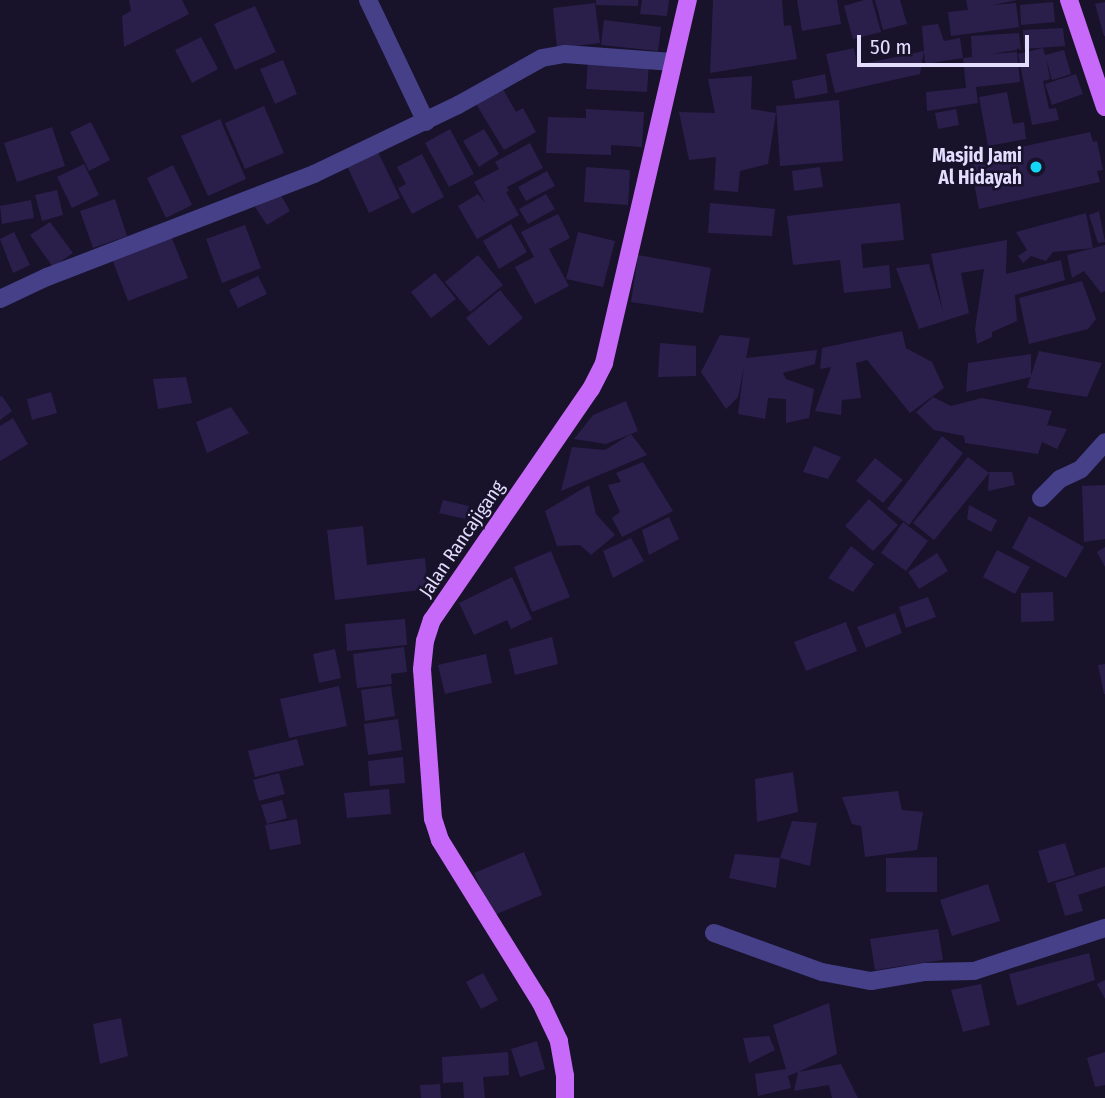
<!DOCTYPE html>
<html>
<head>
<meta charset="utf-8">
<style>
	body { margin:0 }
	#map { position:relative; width:1105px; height:1098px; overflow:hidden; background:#18122b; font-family:"Fira Sans Condensed",sans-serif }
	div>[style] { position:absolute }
	.building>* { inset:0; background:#2a1f4b }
	.minor>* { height:18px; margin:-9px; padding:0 9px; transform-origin:9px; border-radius:9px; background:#454088 }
	.major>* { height:18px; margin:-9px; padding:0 9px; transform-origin:9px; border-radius:9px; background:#c86af9 }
	.dots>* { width:19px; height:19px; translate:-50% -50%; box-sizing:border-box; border:4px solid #18122b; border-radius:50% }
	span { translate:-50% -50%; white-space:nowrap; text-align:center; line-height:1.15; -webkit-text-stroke:5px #18122b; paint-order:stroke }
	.poi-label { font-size:19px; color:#e3defe; font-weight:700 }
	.right { translate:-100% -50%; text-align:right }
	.street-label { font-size:19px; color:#e3defe }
	.scale { position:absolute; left:857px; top:35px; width:172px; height:32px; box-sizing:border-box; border:4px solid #e3defe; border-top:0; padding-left:9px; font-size:21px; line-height:24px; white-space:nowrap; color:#e3defe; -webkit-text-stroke:5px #18122b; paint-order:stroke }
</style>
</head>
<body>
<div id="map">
	<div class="building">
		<div style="clip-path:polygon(129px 0,182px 0,189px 14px,124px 47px,122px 16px,131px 11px)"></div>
		<div style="clip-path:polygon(596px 0,638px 0,638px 6px,596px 5px)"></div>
		<div style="clip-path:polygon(642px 0,669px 0,667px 16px,640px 14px)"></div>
		<div style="clip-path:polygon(713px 0,782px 0,784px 26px,791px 25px,797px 59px,710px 73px)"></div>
		<div style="clip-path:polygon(797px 0,837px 0,841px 24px,802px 31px)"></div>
		<div style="clip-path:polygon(864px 0,872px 0,881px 32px,853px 39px,844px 6px)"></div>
		<div style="clip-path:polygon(875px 0,900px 0,907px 24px,883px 30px)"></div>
		<div style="clip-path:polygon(966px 0,1018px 0,992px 5px,1016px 3px,1019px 27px,951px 36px,948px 12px,968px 10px)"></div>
		<div style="clip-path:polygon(1053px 2px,1055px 22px,1021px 25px,1020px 5px)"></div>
		<div style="clip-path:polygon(1105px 2px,1105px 36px,1104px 36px,1095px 4px)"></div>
		<div style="clip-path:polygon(595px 3px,600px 43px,557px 48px,553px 8px)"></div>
		<div style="clip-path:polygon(255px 6px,276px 52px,235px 70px,214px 24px)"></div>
		<div style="clip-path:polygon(604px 20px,661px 27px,658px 51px,601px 45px)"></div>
		<div style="clip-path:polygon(938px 24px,944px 41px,960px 38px,963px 58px,925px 64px,922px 26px)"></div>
		<div style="clip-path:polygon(1063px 28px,1065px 46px,1024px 49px,1023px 30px)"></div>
		<div style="clip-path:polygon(1019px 33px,1021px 50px,1017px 48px,1017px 50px,990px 54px,1017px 52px,1020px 82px,976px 87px,978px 103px,927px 111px,926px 92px,966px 88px,963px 58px,972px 57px,971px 36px)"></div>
		<div style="clip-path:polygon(201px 37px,218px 69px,192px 83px,175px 50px)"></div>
		<div style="clip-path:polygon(854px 48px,857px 65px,924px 51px,920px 74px,835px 93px,826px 54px)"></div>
		<div style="clip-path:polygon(1043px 48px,1045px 55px,1064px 50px,1071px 74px,1052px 80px,1046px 58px,1050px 79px,1043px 81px,1049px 109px,1056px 108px,1059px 120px,1032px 125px,1018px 54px)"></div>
		<div style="clip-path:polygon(283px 60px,297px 94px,275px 104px,260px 69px)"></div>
		<div style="clip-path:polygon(588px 60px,649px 63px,647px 92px,586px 89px)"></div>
		<div style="clip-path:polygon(825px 74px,828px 93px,795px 99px,792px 81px)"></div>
		<div style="clip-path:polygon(1076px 74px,1083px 94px,1052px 105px,1045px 84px)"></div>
		<div style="clip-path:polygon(752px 76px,751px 109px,776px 113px,768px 164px,740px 171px,738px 192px,714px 190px,716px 157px,689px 160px,679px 112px,715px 113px,708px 79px)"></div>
		<div style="clip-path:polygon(500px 84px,516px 112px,523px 108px,536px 132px,504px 150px,473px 99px)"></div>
		<div style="clip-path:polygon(1007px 92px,1013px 124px,1024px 122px,1026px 139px,988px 146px,979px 97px)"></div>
		<div style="clip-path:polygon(839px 100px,843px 161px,780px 166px,776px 106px)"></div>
		<div style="clip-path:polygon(264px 106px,284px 153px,245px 169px,225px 123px)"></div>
		<div style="clip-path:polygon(586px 109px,644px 112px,642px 147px,611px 145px,611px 155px,546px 153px,548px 117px,586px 118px)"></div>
		<div style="clip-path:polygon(956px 109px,959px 125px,938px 129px,935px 113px)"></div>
		<div style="clip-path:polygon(220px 119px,246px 179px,208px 196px,181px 136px)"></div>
		<div style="clip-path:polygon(91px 122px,110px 160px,89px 171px,70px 132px)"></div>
		<div style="clip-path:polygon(52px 127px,65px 166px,17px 182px,4px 143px)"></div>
		<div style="clip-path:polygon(450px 129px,474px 174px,449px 187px,425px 143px)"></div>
		<div style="clip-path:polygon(484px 129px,499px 154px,479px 167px,463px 141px)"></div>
		<div style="clip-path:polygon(1090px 132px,1093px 142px,1097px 141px,1103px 170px,1097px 171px,1100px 182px,979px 209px,970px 163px,998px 157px,997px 152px)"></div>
		<div style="clip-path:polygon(530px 143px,543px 168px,507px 187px,509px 191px,506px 192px,519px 215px,477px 239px,458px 206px,478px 194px,486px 204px,474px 182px,499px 169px,495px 162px)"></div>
		<div style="clip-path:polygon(378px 152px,400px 198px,369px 213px,347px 166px)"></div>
		<div style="clip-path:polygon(422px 154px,444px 197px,412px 214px,398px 188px,406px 184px,397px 167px)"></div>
		<div style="clip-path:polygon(84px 164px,99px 195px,72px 208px,57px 177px)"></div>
		<div style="clip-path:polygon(173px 165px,192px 205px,166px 218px,147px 178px)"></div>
		<div style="clip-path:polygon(586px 167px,630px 170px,628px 205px,584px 202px)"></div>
		<div style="clip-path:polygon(820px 167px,823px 187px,794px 191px,792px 171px)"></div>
		<div style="clip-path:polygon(547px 171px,555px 186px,526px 201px,518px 187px)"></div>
		<div style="clip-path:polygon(57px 190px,63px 215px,42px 221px,35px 195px)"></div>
		<div style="clip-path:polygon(279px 192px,290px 211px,267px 225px,255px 207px)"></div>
		<div style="clip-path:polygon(546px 194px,555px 209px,528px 224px,519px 209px)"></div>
		<div style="clip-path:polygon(115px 199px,127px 236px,93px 248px,80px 211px)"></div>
		<div style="clip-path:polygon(31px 200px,34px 218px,2px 224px,0 206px)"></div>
		<div style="clip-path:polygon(710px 203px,775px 209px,772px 236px,708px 233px)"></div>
		<div style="clip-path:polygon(900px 203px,904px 240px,861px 244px,863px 268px,889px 265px,891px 288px,844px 293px,840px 260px,793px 265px,787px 216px)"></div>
		<div style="clip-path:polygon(1099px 211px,1105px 242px,1098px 243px,1089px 215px)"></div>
		<div style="clip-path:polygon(1086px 213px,1093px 248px,1053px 252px,1046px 261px,1031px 256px,1023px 263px,1018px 256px,1027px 250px,1016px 232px)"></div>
		<div style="clip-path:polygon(558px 214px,570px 238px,549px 249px,569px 286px,535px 304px,515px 267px,534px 257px,521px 232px)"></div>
		<div style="clip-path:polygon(50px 222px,73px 253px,53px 267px,30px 235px)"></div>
		<div style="clip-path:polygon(511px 224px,527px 252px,499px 269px,483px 241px)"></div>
		<div style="clip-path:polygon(245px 225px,261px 268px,222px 283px,206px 239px)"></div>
		<div style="clip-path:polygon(14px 232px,30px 265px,13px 273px,0 239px)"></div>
		<div style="clip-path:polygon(578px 232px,615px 241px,603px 287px,566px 279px)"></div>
		<div style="clip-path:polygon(171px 236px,188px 278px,128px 301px,112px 259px)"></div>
		<div style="clip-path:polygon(1007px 240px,1006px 274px,1061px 260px,1065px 280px,1015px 295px,1017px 321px,992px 332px,992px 337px,977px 344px,975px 329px,984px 269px,961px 273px,969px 313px,919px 329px,896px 268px,929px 264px,943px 312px,931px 254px)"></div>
		<div style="clip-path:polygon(1105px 245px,1105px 291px,1101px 293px,1084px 271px,1072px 278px,1067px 255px)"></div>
		<div style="clip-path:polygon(478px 255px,503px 285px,470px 312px,445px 282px)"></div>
		<div style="clip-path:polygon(638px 255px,711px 268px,703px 313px,631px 302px)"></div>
		<div style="clip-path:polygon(435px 273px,456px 299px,431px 318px,411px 292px)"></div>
		<div style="clip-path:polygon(258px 276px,267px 294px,238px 308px,229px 290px)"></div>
		<div style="clip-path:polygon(1082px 281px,1096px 319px,1088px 329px,1029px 344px,1019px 298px)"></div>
		<div style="clip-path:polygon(500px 290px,523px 318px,489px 346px,466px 318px)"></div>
		<div style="clip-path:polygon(902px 331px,906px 348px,932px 362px,944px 388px,910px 413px,867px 360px,856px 363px,861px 398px,842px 400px,841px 415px,815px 411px,831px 367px,820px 369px,822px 348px)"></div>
		<div style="clip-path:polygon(720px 335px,750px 338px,746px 358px,817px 350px,815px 364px,783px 373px,786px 379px,814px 389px,809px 418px,786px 423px,786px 399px,768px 398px,765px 419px,738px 414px,744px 367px,738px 397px,726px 409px,701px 372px)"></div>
		<div style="clip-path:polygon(660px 343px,696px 346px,696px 376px,658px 377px)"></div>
		<div style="clip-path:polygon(1039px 351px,1102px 363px,1087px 397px,1027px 388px)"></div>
		<div style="clip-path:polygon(1031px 354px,1031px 377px,966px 392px,968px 363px)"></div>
		<div style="clip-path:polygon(186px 377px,192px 403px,158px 409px,153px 379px)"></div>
		<div style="clip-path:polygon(51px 392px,57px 413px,32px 420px,27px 399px)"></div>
		<div style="clip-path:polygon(2px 396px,12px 411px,0 420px,0 397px)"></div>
		<div style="clip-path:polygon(933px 397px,951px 406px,982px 398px,1052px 411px,1047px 425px,1067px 429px,1057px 449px,1042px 442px,1038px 454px,965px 443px,964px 436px,934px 430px,916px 412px)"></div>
		<div style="clip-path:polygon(626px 401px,638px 431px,631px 434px,647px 455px,561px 491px,572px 447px,605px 450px,631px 434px,606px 444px,574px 439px,593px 415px)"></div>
		<div style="clip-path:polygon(231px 407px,249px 433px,207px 453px,196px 422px)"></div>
		<div style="clip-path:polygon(13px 418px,28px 444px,0 461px,0 426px)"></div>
		<div style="clip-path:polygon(942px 436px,963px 453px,909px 525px,887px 509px)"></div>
		<div style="clip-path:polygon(814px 446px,841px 457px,828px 479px,803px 472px)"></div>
		<div style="clip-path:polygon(968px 457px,989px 473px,934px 540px,913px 523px)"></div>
		<div style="clip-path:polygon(875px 458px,903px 480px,883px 503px,856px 481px)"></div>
		<div style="clip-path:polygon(643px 462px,673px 511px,622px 537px,612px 518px,620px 512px,608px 485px,621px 482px,616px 473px)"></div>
		<div style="clip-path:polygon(989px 472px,1012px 472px,1015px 485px,988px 491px)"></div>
		<div style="clip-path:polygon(589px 485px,596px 514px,615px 535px,591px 555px,580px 545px,557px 546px,545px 511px)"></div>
		<div style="clip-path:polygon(1105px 485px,1105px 539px,1084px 542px,1082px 486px)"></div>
		<div style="clip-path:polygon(869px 499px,898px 525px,873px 551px,845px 526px)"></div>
		<div style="clip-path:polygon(443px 500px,469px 506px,465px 519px,439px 513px)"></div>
		<div style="clip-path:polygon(969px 505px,997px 520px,991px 532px,967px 519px)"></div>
		<div style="clip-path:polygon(1029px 516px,1084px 547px,1066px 578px,1012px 548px)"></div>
		<div style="clip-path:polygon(669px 517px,679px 539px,649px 555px,642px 530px)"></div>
		<div style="clip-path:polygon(903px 522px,928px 541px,906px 571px,881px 553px)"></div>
		<div style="clip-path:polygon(363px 526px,367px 565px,425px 558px,428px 589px,335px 600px,327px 530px)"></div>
		<div style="clip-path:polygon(631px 538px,644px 561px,613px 578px,603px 551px)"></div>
		<div style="clip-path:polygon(851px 546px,874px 564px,853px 592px,828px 578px)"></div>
		<div style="clip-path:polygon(1105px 547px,1105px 567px,1097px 552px)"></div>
		<div style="clip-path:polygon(997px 550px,1030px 567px,1015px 594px,983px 577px)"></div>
		<div style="clip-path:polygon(551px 551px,570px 597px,532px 612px,514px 567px)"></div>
		<div style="clip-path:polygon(937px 553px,948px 571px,919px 589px,908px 572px)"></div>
		<div style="clip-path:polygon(512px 577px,532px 619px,511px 629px,507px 620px,474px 635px,459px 603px)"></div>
		<div style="clip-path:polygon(1053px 592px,1054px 621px,1021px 622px,1021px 593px)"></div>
		<div style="clip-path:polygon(928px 597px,936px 617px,906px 628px,899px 607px)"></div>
		<div style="clip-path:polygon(895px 613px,902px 633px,866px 648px,857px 627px)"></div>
		<div style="clip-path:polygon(405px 619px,407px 645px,347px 651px,345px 624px)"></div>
		<div style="clip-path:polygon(846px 622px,857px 651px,806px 671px,794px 642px)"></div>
		<div style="clip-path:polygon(552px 637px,558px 664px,515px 675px,509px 649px)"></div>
		<div style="clip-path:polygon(404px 647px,407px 672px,391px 674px,392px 684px,357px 688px,353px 654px)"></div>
		<div style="clip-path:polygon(335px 649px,341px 678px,319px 683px,313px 654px)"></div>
		<div style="clip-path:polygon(486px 654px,492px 683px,445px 694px,438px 665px)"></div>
		<div style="clip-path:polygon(1105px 664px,1105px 694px,1104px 694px,1098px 665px)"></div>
		<div style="clip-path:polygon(339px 686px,347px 726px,289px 738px,280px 699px)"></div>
		<div style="clip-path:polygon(391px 686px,395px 716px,365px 721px,361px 690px)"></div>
		<div style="clip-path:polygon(398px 719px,402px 750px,368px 755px,364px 724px)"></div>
		<div style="clip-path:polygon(297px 739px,304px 765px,255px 777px,248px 751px)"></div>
		<div style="clip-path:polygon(403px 757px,405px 783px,370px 786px,368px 761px)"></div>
		<div style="clip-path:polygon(793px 772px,798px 812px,757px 822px,755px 779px)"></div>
		<div style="clip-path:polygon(279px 773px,285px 794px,259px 801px,253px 780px)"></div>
		<div style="clip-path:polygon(389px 789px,391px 814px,347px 818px,344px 793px)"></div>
		<div style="clip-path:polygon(898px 791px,902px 810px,923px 812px,917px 850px,865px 857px,861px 826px,852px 824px,842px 797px)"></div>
		<div style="clip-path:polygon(282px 800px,287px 818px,267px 824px,261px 805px)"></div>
		<div style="clip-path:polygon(297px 819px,301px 844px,270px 850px,265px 825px)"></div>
		<div style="clip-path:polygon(792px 821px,817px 823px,810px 866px,780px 858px)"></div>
		<div style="clip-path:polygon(1065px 843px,1075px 875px,1048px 883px,1038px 851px)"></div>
		<div style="clip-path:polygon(524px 852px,542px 895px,492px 916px,474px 873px)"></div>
		<div style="clip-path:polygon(735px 854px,780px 858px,776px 888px,729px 878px)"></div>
		<div style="clip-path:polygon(937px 857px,937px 892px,886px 892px,886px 858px)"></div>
		<div style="clip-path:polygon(1105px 867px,1105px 886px,1078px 895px,1083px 911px,1065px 916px,1055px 883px)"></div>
		<div style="clip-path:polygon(988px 884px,1000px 921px,952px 936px,940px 900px)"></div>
		<div style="clip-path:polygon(938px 929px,943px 960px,875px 970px,870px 939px)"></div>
		<div style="clip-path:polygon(1089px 953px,1095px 980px,1017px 1006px,1009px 974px)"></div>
		<div style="clip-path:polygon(483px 973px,498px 1000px,481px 1009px,466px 982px)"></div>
		<div style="clip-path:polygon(1105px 980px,1105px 999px,1097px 984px)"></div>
		<div style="clip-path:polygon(981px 984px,990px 1025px,963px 1032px,951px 990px)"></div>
		<div style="clip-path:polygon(829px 1003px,837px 1054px,798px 1072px,841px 1064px,858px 1098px,832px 1098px,829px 1085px,794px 1091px,798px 1072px,788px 1076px,791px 1088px,758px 1096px,755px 1074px,786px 1069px,773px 1025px)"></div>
		<div style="clip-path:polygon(121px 1018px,128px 1056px,100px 1064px,93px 1024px)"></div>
		<div style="clip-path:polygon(769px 1036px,775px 1050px,749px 1063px,743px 1038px)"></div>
		<div style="clip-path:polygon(537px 1041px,545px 1069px,520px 1077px,511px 1049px)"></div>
		<div style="clip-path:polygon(508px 1052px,509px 1075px,483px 1077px,485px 1098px,464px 1098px,463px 1082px,443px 1083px,442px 1057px)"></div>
		<div style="clip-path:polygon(1105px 1052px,1105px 1085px,1095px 1087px,1087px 1058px)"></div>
		<div style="clip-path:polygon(440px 1084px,441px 1098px,421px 1098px,420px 1085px)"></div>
	</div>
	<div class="minor">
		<div style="left:368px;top:0;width:135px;rotate:64.6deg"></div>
		<div style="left:0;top:299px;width:52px;rotate:-25.1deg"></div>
		<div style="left:47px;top:277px;width:286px;rotate:-21.1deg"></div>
		<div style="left:314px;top:174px;width:160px;rotate:-25.6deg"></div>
		<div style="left:458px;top:105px;width:96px;rotate:-29.2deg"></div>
		<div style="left:542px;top:58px;width:23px;rotate:-10deg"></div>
		<div style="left:565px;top:54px;width:108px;rotate:4.2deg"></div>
		<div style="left:1041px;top:498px;width:27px;rotate:-45deg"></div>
		<div style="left:1060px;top:479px;width:23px;rotate:-25deg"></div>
		<div style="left:1081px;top:469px;width:36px;rotate:-48deg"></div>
		<div style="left:714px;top:933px;width:115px;rotate:19.9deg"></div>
		<div style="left:822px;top:972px;width:50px;rotate:10.4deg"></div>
		<div style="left:871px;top:981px;width:55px;rotate:-9.5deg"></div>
		<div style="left:925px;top:972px;width:49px;rotate:-1.2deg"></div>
		<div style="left:974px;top:971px;width:138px;rotate:-18.2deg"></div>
	</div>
	<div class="major">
		<div style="left:1069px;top:0;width:113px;rotate:71.4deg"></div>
		<div style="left:565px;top:1098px;width:22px;rotate:-90deg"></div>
		<div style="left:565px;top:1076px;width:36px;rotate:-100deg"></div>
		<div style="left:559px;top:1041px;width:42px;rotate:-115.3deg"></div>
		<div style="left:541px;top:1003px;width:192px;rotate:-121.8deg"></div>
		<div style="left:440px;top:840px;width:22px;rotate:-108deg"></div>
		<div style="left:433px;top:819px;width:150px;rotate:-94.2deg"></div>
		<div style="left:422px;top:669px;width:28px;rotate:-84deg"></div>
		<div style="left:425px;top:641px;width:22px;rotate:-72deg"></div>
		<div style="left:432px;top:620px;width:280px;rotate:-55.5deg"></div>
		<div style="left:591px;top:389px;width:29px;rotate:-63deg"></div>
		<div style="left:604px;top:363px;width:373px;rotate:-77deg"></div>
	</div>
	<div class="dots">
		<div style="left:1036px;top:167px;background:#13d7f5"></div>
	</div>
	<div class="poi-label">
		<span class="right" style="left:1022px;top:167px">Masjid Jami<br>Al Hidayah</span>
	</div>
	<div class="street-label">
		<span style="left:462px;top:539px;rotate:-56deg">Jalan Rancajigang</span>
	</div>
	<div class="scale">50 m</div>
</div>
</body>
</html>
